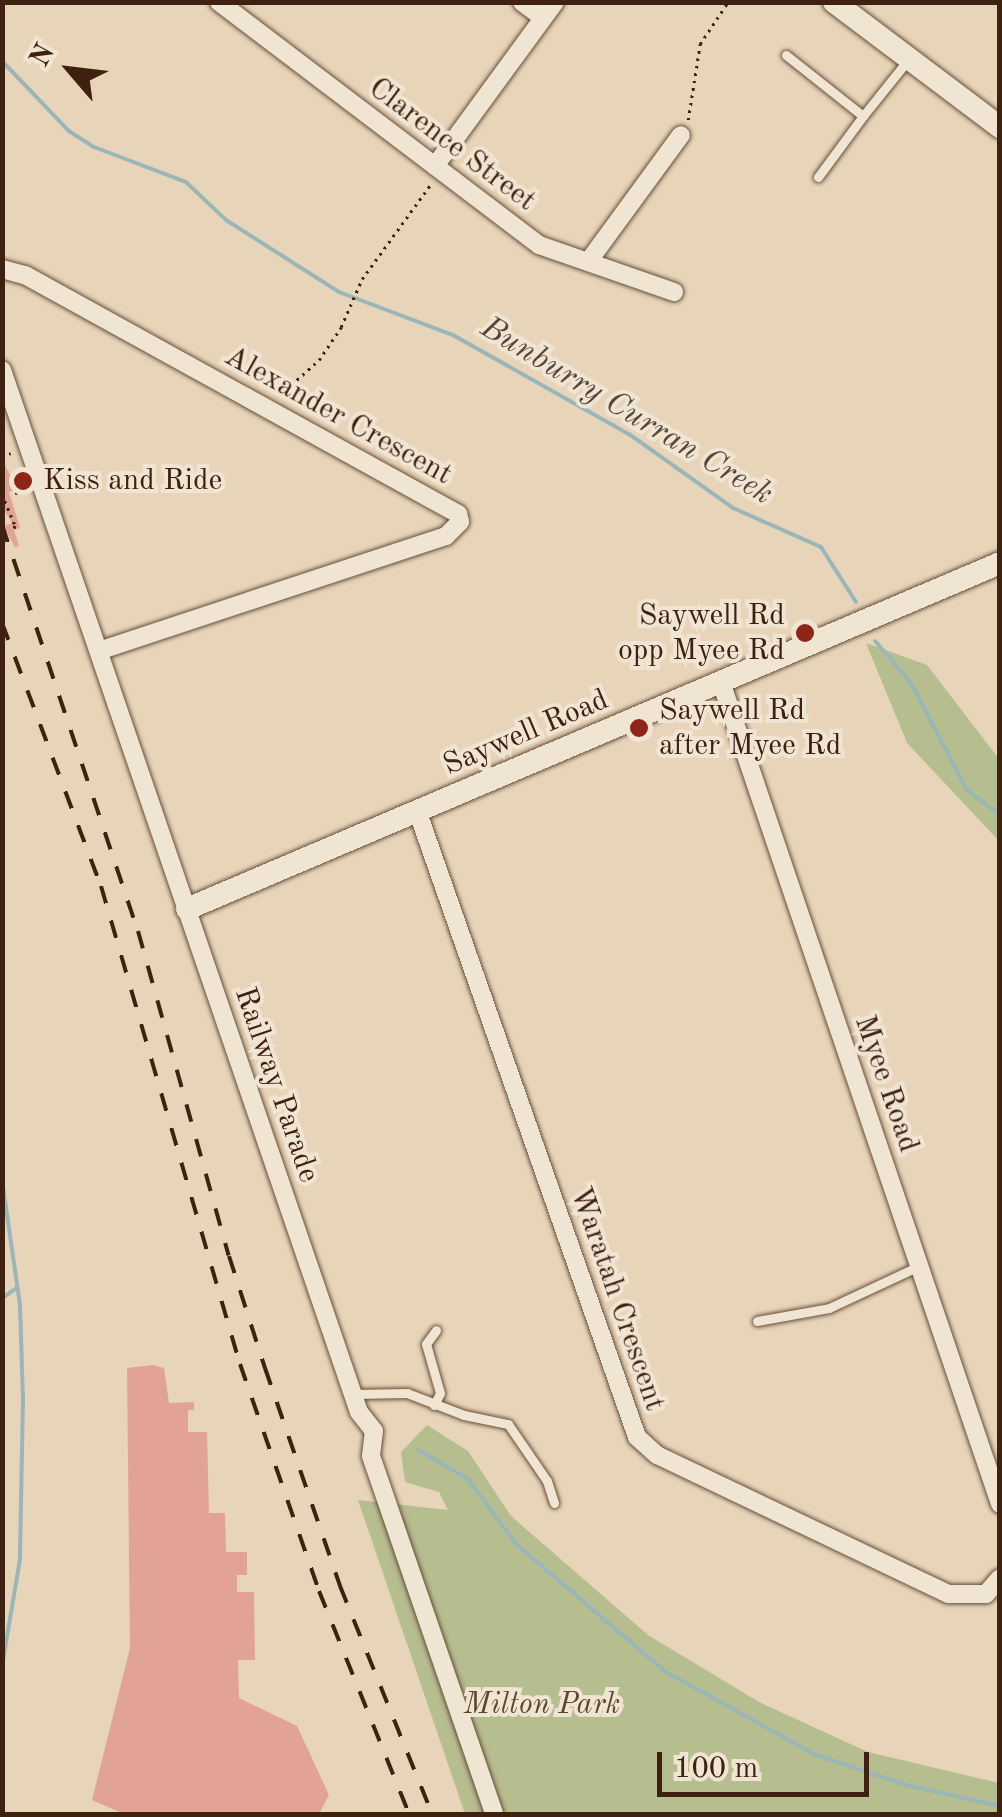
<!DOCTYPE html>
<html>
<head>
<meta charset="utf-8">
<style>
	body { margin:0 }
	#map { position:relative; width:1002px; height:1817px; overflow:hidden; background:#e8d5b9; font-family:"Old Standard TT",serif }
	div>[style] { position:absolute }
	.green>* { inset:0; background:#b6bd8f }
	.stream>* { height:4px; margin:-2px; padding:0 2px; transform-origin:2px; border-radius:2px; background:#9bb6b9 }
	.building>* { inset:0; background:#e2a294 }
	.path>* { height:2.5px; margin-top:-1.25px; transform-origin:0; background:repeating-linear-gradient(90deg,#3e2110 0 2.5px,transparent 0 7.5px) }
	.roads { filter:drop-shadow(0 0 2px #684e3a) drop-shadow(0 0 2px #684e3a) }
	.service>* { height:9px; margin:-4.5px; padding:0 4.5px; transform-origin:4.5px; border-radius:4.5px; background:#f0e4d2 }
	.minor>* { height:18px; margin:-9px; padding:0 9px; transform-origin:9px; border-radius:9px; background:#f0e4d2 }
	.tertiary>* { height:22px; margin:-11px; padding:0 11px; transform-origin:11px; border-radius:11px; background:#f0e4d2 }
	.rail>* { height:4px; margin-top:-2px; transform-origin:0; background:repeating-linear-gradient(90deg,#3e2110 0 18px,transparent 0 36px) }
	.path-bridge>* { height:2.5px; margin-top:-1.25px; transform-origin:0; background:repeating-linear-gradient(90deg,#3e2110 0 2.5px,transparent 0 7.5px) }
	.dots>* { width:28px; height:28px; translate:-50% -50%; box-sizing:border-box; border:5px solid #f0e4d2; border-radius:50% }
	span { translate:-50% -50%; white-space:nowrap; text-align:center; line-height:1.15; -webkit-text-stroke:8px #f0e4d2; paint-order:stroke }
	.street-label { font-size:30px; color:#3e2110 }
	.poi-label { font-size:30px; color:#3e2110 }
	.left { translate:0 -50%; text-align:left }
	.right { translate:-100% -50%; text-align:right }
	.park-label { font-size:30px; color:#5c4830; font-style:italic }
	.water-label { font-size:32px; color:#55463a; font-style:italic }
	.frame { position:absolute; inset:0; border:5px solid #3e2110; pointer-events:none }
	.north { position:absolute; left:20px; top:20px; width:100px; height:100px; -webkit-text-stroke:8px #f0e4d2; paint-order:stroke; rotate:298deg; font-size:28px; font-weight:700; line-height:40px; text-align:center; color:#3e2110 }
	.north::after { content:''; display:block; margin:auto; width:35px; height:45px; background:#3e2110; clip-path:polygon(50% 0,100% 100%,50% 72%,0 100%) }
	.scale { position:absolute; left:657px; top:1752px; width:212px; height:45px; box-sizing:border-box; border:5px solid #3e2110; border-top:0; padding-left:12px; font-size:30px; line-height:35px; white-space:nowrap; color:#3e2110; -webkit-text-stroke:8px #f0e4d2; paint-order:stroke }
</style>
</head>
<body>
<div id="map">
	<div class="green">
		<div style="clip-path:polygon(866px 643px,927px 665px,999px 759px,999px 841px,907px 743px)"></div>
		<div style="clip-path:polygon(427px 1425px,468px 1451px,511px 1516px,648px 1635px,759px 1702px,868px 1752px,999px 1783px,999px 1814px,465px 1814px,358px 1500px,448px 1510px,439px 1492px,405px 1482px,401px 1452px)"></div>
	</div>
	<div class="stream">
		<div style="left:2px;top:61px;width:97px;rotate:46.3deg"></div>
		<div style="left:69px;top:131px;width:30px;rotate:33deg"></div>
		<div style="left:94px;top:147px;width:98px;rotate:20.8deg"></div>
		<div style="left:186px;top:182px;width:55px;rotate:43.5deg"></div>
		<div style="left:226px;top:220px;width:134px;rotate:32.5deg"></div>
		<div style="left:339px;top:292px;width:122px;rotate:20.7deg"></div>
		<div style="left:453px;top:335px;width:202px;rotate:29.4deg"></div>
		<div style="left:629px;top:434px;width:128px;rotate:35.4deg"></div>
		<div style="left:733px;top:508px;width:96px;rotate:23.9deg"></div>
		<div style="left:821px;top:547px;width:65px;rotate:57.5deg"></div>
		<div style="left:875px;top:641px;width:55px;rotate:49.4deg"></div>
		<div style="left:911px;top:683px;width:121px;rotate:62.4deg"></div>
		<div style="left:967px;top:790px;width:41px;rotate:37.1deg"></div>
		<div style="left:2px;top:1180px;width:126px;rotate:81.8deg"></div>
		<div style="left:20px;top:1305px;width:93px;rotate:88.2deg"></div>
		<div style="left:23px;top:1398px;width:161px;rotate:91.1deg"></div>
		<div style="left:20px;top:1559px;width:109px;rotate:99.5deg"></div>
		<div style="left:2px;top:1298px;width:18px;rotate:-34deg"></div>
		<div style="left:418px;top:1450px;width:58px;rotate:30.1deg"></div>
		<div style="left:468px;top:1479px;width:81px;rotate:53.6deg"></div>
		<div style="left:516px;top:1544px;width:197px;rotate:40.5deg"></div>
		<div style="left:666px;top:1672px;width:171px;rotate:29deg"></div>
		<div style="left:816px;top:1755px;width:95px;rotate:18.4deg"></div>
		<div style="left:906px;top:1785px;width:96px;rotate:12.6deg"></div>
	</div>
	<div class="building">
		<div style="clip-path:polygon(2px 459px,17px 489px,9px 492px,20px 528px,14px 530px,19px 546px,15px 547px,3px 526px,12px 523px,2px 506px)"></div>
		<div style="clip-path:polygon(153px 1365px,164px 1368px,169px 1403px,194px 1402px,194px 1410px,188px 1410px,188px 1432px,207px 1432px,209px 1513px,225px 1513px,226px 1552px,247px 1552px,247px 1575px,237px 1575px,237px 1592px,254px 1592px,255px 1660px,238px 1660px,239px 1698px,297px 1726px,329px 1795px,319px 1814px,124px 1814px,92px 1800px,130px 1648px,127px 1368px)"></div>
	</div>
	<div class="path">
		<div style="left:688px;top:120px;width:77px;rotate:-81deg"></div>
		<div style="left:700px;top:44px;width:50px;rotate:-56.3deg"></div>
		<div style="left:280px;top:395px;width:52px;rotate:-41.9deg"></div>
		<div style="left:319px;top:360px;width:40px;rotate:-56deg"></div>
		<div style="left:341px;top:327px;width:52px;rotate:-66.4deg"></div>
		<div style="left:362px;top:279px;width:117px;rotate:-54deg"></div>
		<div style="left:2px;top:456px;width:9px;rotate:-18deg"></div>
		<div style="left:15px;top:493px;width:14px;rotate:-17deg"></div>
		<div style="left:2px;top:494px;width:36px;rotate:67deg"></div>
		<div style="left:16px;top:527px;width:7px;rotate:164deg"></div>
	</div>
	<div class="roads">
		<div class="service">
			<div style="left:786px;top:55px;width:98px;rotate:38.4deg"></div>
			<div style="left:863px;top:116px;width:70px;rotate:-51.3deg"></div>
			<div style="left:818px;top:177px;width:76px;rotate:-53.6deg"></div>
			<div style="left:757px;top:1321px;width:73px;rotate:-10.2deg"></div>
			<div style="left:829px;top:1308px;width:99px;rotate:-25deg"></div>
			<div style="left:353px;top:1394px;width:54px;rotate:-1.1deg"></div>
			<div style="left:407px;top:1393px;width:61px;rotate:21.1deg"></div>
			<div style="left:464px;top:1415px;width:45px;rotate:11.6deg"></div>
			<div style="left:508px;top:1424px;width:69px;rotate:55.6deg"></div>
			<div style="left:547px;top:1481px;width:23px;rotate:72deg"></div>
			<div style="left:434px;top:1405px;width:13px;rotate:-63deg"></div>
			<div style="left:440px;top:1393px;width:51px;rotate:-105.9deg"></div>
			<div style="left:426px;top:1344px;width:17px;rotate:-54deg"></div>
		</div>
		<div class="minor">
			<div style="left:219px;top:2px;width:402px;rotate:37.2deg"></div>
			<div style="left:539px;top:245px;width:143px;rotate:19.2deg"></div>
			<div style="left:522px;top:2px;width:26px;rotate:37deg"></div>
			<div style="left:435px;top:166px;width:203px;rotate:-53.8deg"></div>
			<div style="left:588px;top:262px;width:157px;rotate:-53.8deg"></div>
			<div style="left:2px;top:269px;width:24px;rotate:15deg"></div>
			<div style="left:25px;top:275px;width:495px;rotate:28.9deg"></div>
			<div style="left:458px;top:514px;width:8px;rotate:76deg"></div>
			<div style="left:460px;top:522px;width:20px;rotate:135deg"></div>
			<div style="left:446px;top:536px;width:366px;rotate:161.7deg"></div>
			<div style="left:2px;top:370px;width:1101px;rotate:71.09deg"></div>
			<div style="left:359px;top:1412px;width:24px;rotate:52deg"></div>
			<div style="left:374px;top:1431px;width:25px;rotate:97deg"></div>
			<div style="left:371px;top:1456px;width:379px;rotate:71deg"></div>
			<div style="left:721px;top:682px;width:868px;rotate:71.25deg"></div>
			<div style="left:418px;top:813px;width:661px;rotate:70.66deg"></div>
			<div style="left:637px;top:1437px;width:27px;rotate:42deg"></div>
			<div style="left:657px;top:1455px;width:323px;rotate:25.5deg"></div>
			<div style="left:949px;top:1594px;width:37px"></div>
			<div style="left:986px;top:1594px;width:21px;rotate:-49deg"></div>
		</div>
		<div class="tertiary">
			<div style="left:834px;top:2px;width:208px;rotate:37deg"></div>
			<div style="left:187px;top:909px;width:884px;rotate:-23.05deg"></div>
		</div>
	</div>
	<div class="rail">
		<div style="left:2px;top:525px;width:428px;rotate:71.5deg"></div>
		<div style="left:138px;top:931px;width:337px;rotate:74.4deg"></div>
		<div style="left:229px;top:1256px;width:118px;rotate:72.2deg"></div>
		<div style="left:265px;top:1368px;width:231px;rotate:71deg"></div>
		<div style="left:340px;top:1586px;width:246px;rotate:68deg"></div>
		<div style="left:2px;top:623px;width:281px;rotate:69.4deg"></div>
		<div style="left:101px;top:886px;width:498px;rotate:73.8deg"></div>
		<div style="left:240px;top:1364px;width:240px;rotate:70.8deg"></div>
		<div style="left:319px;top:1591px;width:240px;rotate:68deg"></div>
	</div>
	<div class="path-bridge">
		<div style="left:2px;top:531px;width:7px;rotate:-16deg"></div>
	</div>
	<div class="dots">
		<div style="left:23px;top:481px;background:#8f2418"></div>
		<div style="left:805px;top:633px;background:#8f2418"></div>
		<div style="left:639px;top:728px;background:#8f2418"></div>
	</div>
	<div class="street-label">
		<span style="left:452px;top:145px;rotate:37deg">Clarence Street</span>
		<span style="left:338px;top:416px;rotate:29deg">Alexander Crescent</span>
		<span style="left:526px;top:733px;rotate:-23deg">Saywell Road</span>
		<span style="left:886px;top:1084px;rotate:71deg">Myee Road</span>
		<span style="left:276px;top:1085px;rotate:71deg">Railway Parade</span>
		<span style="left:617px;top:1299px;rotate:71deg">Waratah Crescent</span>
	</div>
	<div class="poi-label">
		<span class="left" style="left:43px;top:481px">Kiss and Ride</span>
		<span class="right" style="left:785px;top:633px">Saywell Rd<br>opp Myee Rd</span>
		<span class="left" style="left:659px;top:728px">Saywell Rd<br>after Myee Rd</span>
	</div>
	<div class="park-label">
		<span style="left:542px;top:1705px">Milton Park</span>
	</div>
	<div class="water-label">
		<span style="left:626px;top:412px;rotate:31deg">Bunburry Curran Creek</span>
	</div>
	<div class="frame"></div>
	<div class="north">N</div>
	<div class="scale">100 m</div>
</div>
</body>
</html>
